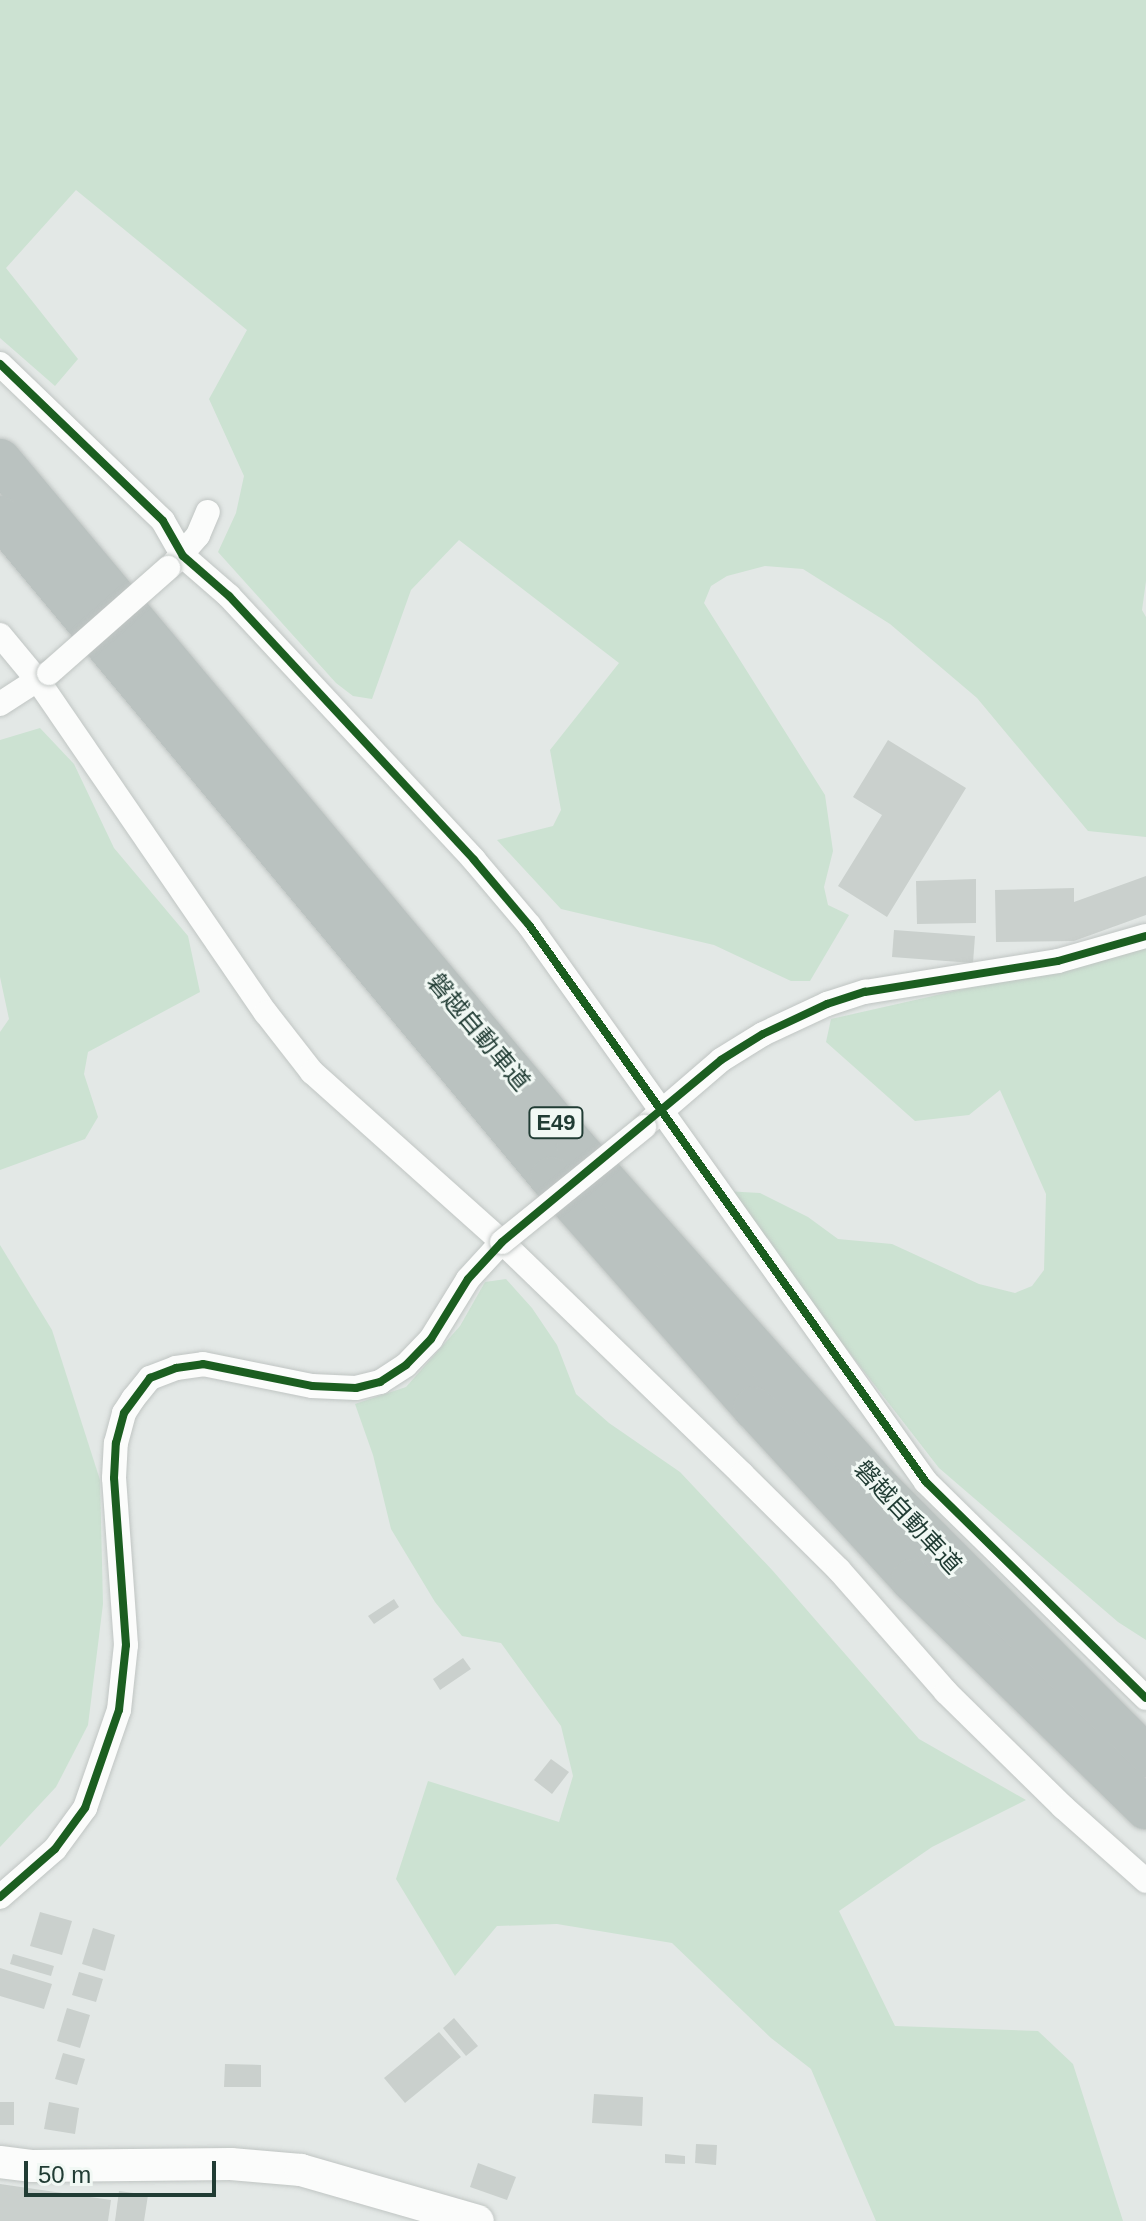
<!DOCTYPE html>
<html>
<head>
<meta charset="utf-8">
<style>
	body { margin:0 }
	#map { position:relative; width:1146px; height:2221px; overflow:hidden; background:#e3e8e6; font-family:Arial,"Noto Sans JP",sans-serif }
	div>[style] { position:absolute }
	.green>* { inset:0; background:#cce2d2 }
	.building>* { inset:0; background:#cad0cd }
	.roads { filter:drop-shadow(0 0 2px #c0c5c3) drop-shadow(0 0 2px #c0c5c3) }
	.street>* { height:24px; margin:-12px; padding:0 12px; transform-origin:12px; border-radius:12px; background:#fbfcfb }
	.secondary>* { height:32px; margin:-16px; padding:0 16px; transform-origin:16px; border-radius:16px; background:#fbfcfb }
	.highway>* { height:42px; margin:-21px; padding:0 21px; transform-origin:21px; border-radius:21px; background:#bac2c0 }
	.bridges { filter:drop-shadow(0 0 2px #c0c5c3) drop-shadow(0 0 2px #c0c5c3) }
	.street-bridge>* { height:24px; margin:-12px; padding:0 12px; transform-origin:12px; border-radius:12px; background:#fbfcfb }
	.cycleway>* { height:8px; margin:-4px; padding:0 4px; transform-origin:4px; border-radius:4px; background:#1b5e20 }
	span { translate:-50% -50%; white-space:nowrap; text-align:center; line-height:1.15; -webkit-text-stroke:6px #f1f8f4; paint-order:stroke }
	.shield-label span { padding:2px 6px; background:#f1f8f4; border:2px solid; border-radius:6px; -webkit-text-stroke-width:0 }
	.shield-label { font-size:22px; color:#213c34; font-weight:700 }
	.street-label { font-size:24px; color:#213c34 }
	.scale { position:absolute; left:24px; top:2161px; width:192px; height:36px; box-sizing:border-box; border:4px solid #213c34; border-top:0; padding-left:10px; font-size:24px; line-height:28px; white-space:nowrap; color:#213c34; -webkit-text-stroke:6px #f1f8f4; paint-order:stroke }
</style>
</head>
<body>
<div id="map">
	<div class="green">
		<div style="clip-path:polygon(0 0,1146px 0,1146px 581px,1142px 610px,1146px 617px,1146px 837px,1088px 831px,977px 698px,890px 624px,803px 569px,765px 566px,727px 576px,711px 586px,704px 603px,825px 795px,833px 851px,824px 887px,828px 905px,849px 915px,810px 981px,791px 981px,714px 945px,561px 909px,497px 840px,553px 826px,561px 810px,550px 750px,619px 663px,459px 540px,411px 590px,372px 699px,353px 696px,336px 683px,218px 552px,236px 513px,244px 476px,209px 399px,247px 330px,76px 190px,6px 268px,78px 359px,55px 386px,0 338px)"></div>
		<div style="clip-path:polygon(40px 728px,74px 764px,114px 848px,188px 936px,200px 992px,88px 1052px,84px 1074px,98px 1117px,85px 1139px,0 1170px,0 1032px,9px 1019px,0 977px,0 740px)"></div>
		<div style="clip-path:polygon(1146px 948px,1146px 1640px,1118px 1622px,939px 1468px,724px 1191px,760px 1193px,808px 1217px,838px 1239px,892px 1244px,979px 1284px,1015px 1293px,1032px 1286px,1044px 1270px,1046px 1194px,1000px 1090px,969px 1115px,915px 1121px,826px 1042px,831px 1019px)"></div>
		<div style="clip-path:polygon(0 1245px,52px 1330px,100px 1480px,103px 1604px,88px 1725px,56px 1787px,0 1847px)"></div>
		<div style="clip-path:polygon(506px 1279px,532px 1308px,557px 1345px,576px 1394px,609px 1423px,680px 1472px,773px 1571px,919px 1739px,1026px 1800px,932px 1847px,839px 1911px,895px 2026px,1038px 2031px,1073px 2064px,1123px 2221px,876px 2221px,811px 2069px,771px 2038px,672px 1943px,557px 1924px,497px 1926px,455px 1976px,396px 1879px,428px 1781px,559px 1822px,573px 1776px,561px 1726px,501px 1643px,462px 1636px,435px 1602px,391px 1529px,373px 1455px,355px 1404px,406px 1387px,460px 1326px,485px 1282px)"></div>
	</div>
	<div class="building">
		<div style="clip-path:polygon(888px 740px,966px 788px,887px 917px,838px 886px,882px 815px,853px 797px)"></div>
		<div style="clip-path:polygon(1146px 876px,1146px 915px,1074px 941px,996px 942px,995px 890px,1074px 888px,1074px 902px)"></div>
		<div style="clip-path:polygon(976px 879px,976px 923px,917px 924px,916px 881px)"></div>
		<div style="clip-path:polygon(894px 930px,975px 936px,973px 963px,892px 957px)"></div>
		<div style="clip-path:polygon(394px 1599px,399px 1607px,374px 1624px,368px 1616px)"></div>
		<div style="clip-path:polygon(463px 1658px,471px 1669px,440px 1690px,433px 1679px)"></div>
		<div style="clip-path:polygon(551px 1759px,569px 1772px,552px 1794px,534px 1780px)"></div>
		<div style="clip-path:polygon(40px 1912px,72px 1921px,62px 1955px,30px 1946px)"></div>
		<div style="clip-path:polygon(93px 1928px,115px 1935px,105px 1971px,82px 1964px)"></div>
		<div style="clip-path:polygon(13px 1954px,54px 1966px,51px 1976px,10px 1964px)"></div>
		<div style="clip-path:polygon(0 1968px,52px 1984px,44px 2009px,0 1996px)"></div>
		<div style="clip-path:polygon(79px 1972px,103px 1979px,96px 2002px,72px 1995px)"></div>
		<div style="clip-path:polygon(67px 2008px,90px 2015px,80px 2048px,57px 2041px)"></div>
		<div style="clip-path:polygon(454px 2018px,478px 2046px,466px 2056px,443px 2028px)"></div>
		<div style="clip-path:polygon(439px 2032px,461px 2057px,405px 2103px,384px 2078px)"></div>
		<div style="clip-path:polygon(63px 2053px,85px 2059px,77px 2085px,55px 2079px)"></div>
		<div style="clip-path:polygon(225px 2064px,261px 2065px,261px 2087px,224px 2087px)"></div>
		<div style="clip-path:polygon(594px 2094px,643px 2097px,642px 2126px,592px 2123px)"></div>
		<div style="clip-path:polygon(0 2102px,14px 2102px,14px 2125px,0 2125px)"></div>
		<div style="clip-path:polygon(49px 2102px,79px 2108px,75px 2134px,44px 2129px)"></div>
		<div style="clip-path:polygon(696px 2144px,717px 2145px,716px 2165px,695px 2163px)"></div>
		<div style="clip-path:polygon(665px 2154px,685px 2156px,685px 2164px,665px 2163px)"></div>
		<div style="clip-path:polygon(478px 2163px,516px 2177px,507px 2200px,470px 2187px)"></div>
		<div style="clip-path:polygon(0 2184px,111px 2200px,108px 2221px,0 2221px)"></div>
		<div style="clip-path:polygon(119px 2191px,148px 2195px,144px 2221px,115px 2221px)"></div>
	</div>
	<div class="roads">
		<div class="street">
			<div style="left:0;top:364px;width:226px;rotate:43.9deg"></div>
			<div style="left:163px;top:521px;width:40px;rotate:60.3deg"></div>
			<div style="left:183px;top:556px;width:61px;rotate:41deg"></div>
			<div style="left:229px;top:596px;width:360px;rotate:47.1deg"></div>
			<div style="left:474px;top:860px;width:85px;rotate:49.8deg"></div>
			<div style="left:529px;top:925px;width:684px;rotate:54.52deg"></div>
			<div style="left:926px;top:1482px;width:308px;rotate:44.5deg"></div>
			<div style="left:173px;top:564px;width:38px;rotate:-49deg"></div>
			<div style="left:198px;top:535px;width:25px;rotate:-67deg"></div>
			<div style="left:0;top:635px;width:61px;rotate:50.3deg"></div>
			<div style="left:39px;top:682px;width:401px;rotate:55.6deg"></div>
			<div style="left:266px;top:1013px;width:75px;rotate:52.1deg"></div>
			<div style="left:312px;top:1072px;width:255px;rotate:41.8deg"></div>
			<div style="left:502px;top:1242px;width:334px;rotate:44deg"></div>
			<div style="left:742px;top:1474px;width:136px;rotate:44.7deg"></div>
			<div style="left:839px;top:1570px;width:162px;rotate:48.7deg"></div>
			<div style="left:946px;top:1692px;width:164px;rotate:44.5deg"></div>
			<div style="left:1063px;top:1807px;width:111px;rotate:41.7deg"></div>
			<div style="left:0;top:704px;width:57px;rotate:-32.9deg"></div>
			<div style="left:649px;top:1122px;width:95px;rotate:-40.7deg"></div>
			<div style="left:721px;top:1060px;width:49px;rotate:-31.8deg"></div>
			<div style="left:763px;top:1034px;width:71px;rotate:-25.1deg"></div>
			<div style="left:827px;top:1004px;width:40px;rotate:-18deg"></div>
			<div style="left:865px;top:992px;width:195px;rotate:-9.1deg"></div>
			<div style="left:1058px;top:961px;width:91px;rotate:-15.9deg"></div>
			<div style="left:0;top:1897px;width:73px;rotate:-41.1deg"></div>
			<div style="left:55px;top:1849px;width:51px;rotate:-53.8deg"></div>
			<div style="left:85px;top:1808px;width:104px;rotate:-70.9deg"></div>
			<div style="left:119px;top:1710px;width:65px;rotate:-83.9deg"></div>
			<div style="left:126px;top:1645px;width:167px;rotate:-94.1deg"></div>
			<div style="left:114px;top:1478px;width:35px;rotate:-87deg"></div>
			<div style="left:116px;top:1443px;width:31px;rotate:-75deg"></div>
			<div style="left:124px;top:1413px;width:17px;rotate:-57deg"></div>
			<div style="left:133px;top:1399px;width:27px;rotate:-51deg"></div>
			<div style="left:150px;top:1378px;width:28px;rotate:-21deg"></div>
			<div style="left:176px;top:1368px;width:27px;rotate:-8deg"></div>
			<div style="left:203px;top:1364px;width:111px;rotate:11.4deg"></div>
			<div style="left:312px;top:1386px;width:44px;rotate:2.6deg"></div>
			<div style="left:356px;top:1388px;width:25px;rotate:-14deg"></div>
			<div style="left:380px;top:1382px;width:31px;rotate:-33deg"></div>
			<div style="left:406px;top:1365px;width:36px;rotate:-46deg"></div>
			<div style="left:431px;top:1339px;width:70px;rotate:-58.3deg"></div>
			<div style="left:468px;top:1279px;width:50px;rotate:-47.4deg"></div>
		</div>
		<div class="secondary">
			<div style="left:0;top:2162px;width:33px;rotate:7deg"></div>
			<div style="left:33px;top:2166px;width:198px;rotate:-0.6deg"></div>
			<div style="left:231px;top:2164px;width:70px;rotate:4.9deg"></div>
			<div style="left:301px;top:2170px;width:184px;rotate:16.1deg"></div>
		</div>
		<div class="highway">
			<div style="left:0;top:460px;width:899px;rotate:50.06deg"></div>
			<div style="left:577px;top:1149px;width:453px;rotate:48.3deg"></div>
			<div style="left:878px;top:1487px;width:380px;rotate:45.1deg"></div>
			<div style="left:0;top:517px;width:861px;rotate:50.19deg"></div>
			<div style="left:551px;top:1178px;width:307px;rotate:48.6deg"></div>
			<div style="left:754px;top:1408px;width:234px;rotate:47.4deg"></div>
			<div style="left:912px;top:1580px;width:327px;rotate:44.3deg"></div>
		</div>
	</div>
	<div class="bridges">
		<div class="street-bridge">
			<div style="left:49px;top:673px;width:159px;rotate:-41.4deg"></div>
			<div style="left:502px;top:1242px;width:183px;rotate:-39deg"></div>
		</div>
	</div>
	<div class="cycleway">
		<div style="left:0;top:364px;width:226px;rotate:43.9deg"></div>
		<div style="left:163px;top:521px;width:40px;rotate:60.3deg"></div>
		<div style="left:183px;top:556px;width:61px;rotate:41deg"></div>
		<div style="left:229px;top:596px;width:360px;rotate:47.1deg"></div>
		<div style="left:474px;top:860px;width:85px;rotate:49.8deg"></div>
		<div style="left:529px;top:925px;width:684px;rotate:54.52deg"></div>
		<div style="left:926px;top:1482px;width:308px;rotate:44.5deg"></div>
		<div style="left:0;top:1897px;width:73px;rotate:-41.1deg"></div>
		<div style="left:55px;top:1849px;width:51px;rotate:-53.8deg"></div>
		<div style="left:85px;top:1808px;width:104px;rotate:-70.9deg"></div>
		<div style="left:119px;top:1710px;width:65px;rotate:-83.9deg"></div>
		<div style="left:126px;top:1645px;width:167px;rotate:-94.1deg"></div>
		<div style="left:114px;top:1478px;width:35px;rotate:-87deg"></div>
		<div style="left:116px;top:1443px;width:31px;rotate:-75deg"></div>
		<div style="left:124px;top:1413px;width:44px;rotate:-53.4deg"></div>
		<div style="left:150px;top:1378px;width:28px;rotate:-21deg"></div>
		<div style="left:176px;top:1368px;width:27px;rotate:-8deg"></div>
		<div style="left:203px;top:1364px;width:111px;rotate:11.4deg"></div>
		<div style="left:312px;top:1386px;width:44px;rotate:2.6deg"></div>
		<div style="left:356px;top:1388px;width:25px;rotate:-14deg"></div>
		<div style="left:380px;top:1382px;width:31px;rotate:-33deg"></div>
		<div style="left:406px;top:1365px;width:36px;rotate:-46deg"></div>
		<div style="left:431px;top:1339px;width:70px;rotate:-58.3deg"></div>
		<div style="left:468px;top:1279px;width:50px;rotate:-47.4deg"></div>
		<div style="left:502px;top:1242px;width:285px;rotate:-39.7deg"></div>
		<div style="left:721px;top:1060px;width:49px;rotate:-31.8deg"></div>
		<div style="left:763px;top:1034px;width:71px;rotate:-25.1deg"></div>
		<div style="left:827px;top:1004px;width:40px;rotate:-18deg"></div>
		<div style="left:865px;top:992px;width:195px;rotate:-9.1deg"></div>
		<div style="left:1058px;top:961px;width:91px;rotate:-15.9deg"></div>
	</div>
	<div class="shield-label">
		<span style="left:556px;top:1123px">E49</span>
	</div>
	<div class="street-label">
		<span style="left:479px;top:1032px;rotate:50deg">磐越自動車道</span>
		<span style="left:908px;top:1517px;rotate:47deg">磐越自動車道</span>
	</div>
	<div class="scale">50 m</div>
</div>
</body>
</html>
